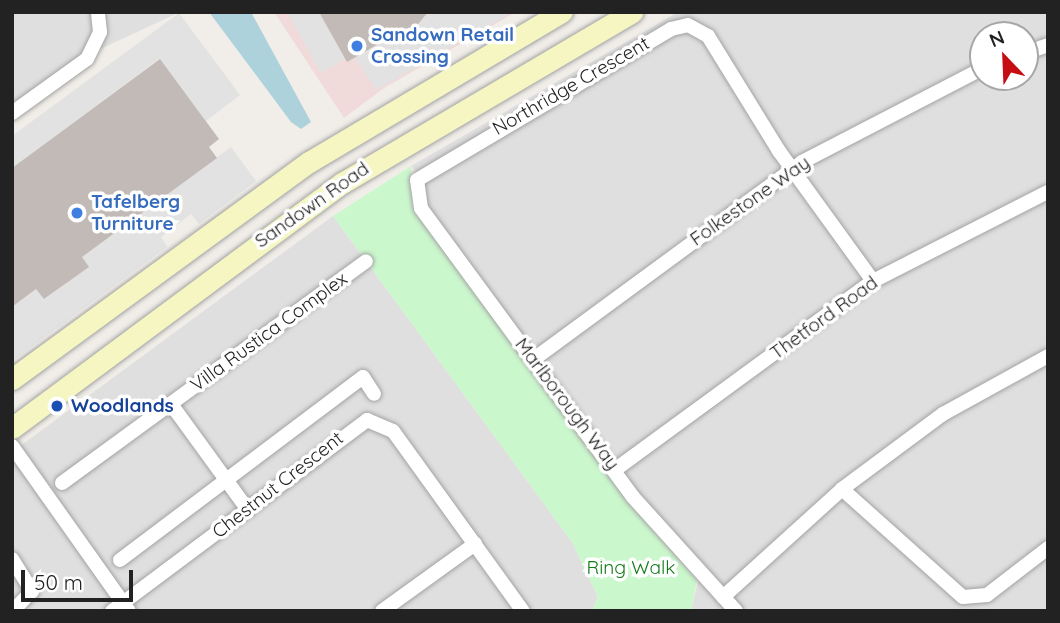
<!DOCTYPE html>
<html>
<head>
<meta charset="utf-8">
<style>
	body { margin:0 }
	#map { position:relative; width:1060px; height:623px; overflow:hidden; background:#f1eee9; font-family:Quicksand,sans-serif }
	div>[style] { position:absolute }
	.residential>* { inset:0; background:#e0dfdf }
	.commercial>* { inset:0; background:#f0dbda }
	.park>* { inset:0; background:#cbf7cd }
	.parking>* { inset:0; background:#e2e2e2 }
	.water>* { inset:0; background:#add2db }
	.building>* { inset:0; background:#c2bab6 }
	.roads { filter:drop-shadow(0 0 2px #a3a3a3) drop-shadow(0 0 2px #a3a3a3) }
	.minor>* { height:14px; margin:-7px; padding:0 7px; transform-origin:7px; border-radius:7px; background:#fff }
	.secondary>* { height:21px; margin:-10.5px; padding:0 10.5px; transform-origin:10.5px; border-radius:10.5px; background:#f5f6c2 }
	.dots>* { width:19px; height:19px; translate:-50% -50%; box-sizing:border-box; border:4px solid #fff; border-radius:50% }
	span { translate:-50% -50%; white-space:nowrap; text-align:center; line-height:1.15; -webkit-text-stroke:7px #fff; paint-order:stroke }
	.shop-label { font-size:19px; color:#366cbe; font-weight:700 }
	.left { translate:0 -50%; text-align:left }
	.street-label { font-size:19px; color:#222 }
	.transit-label { font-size:19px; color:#164399; font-weight:700 }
	.park-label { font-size:19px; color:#147b1a }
	.frame { position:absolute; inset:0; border:14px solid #222; pointer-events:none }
	.north { position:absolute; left:969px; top:21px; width:70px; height:70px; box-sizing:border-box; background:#fff; border:2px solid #a7a7a7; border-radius:50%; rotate:337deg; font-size:19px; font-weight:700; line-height:28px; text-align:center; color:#222 }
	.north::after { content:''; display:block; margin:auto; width:24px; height:32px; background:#c50e13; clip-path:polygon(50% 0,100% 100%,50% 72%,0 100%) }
	.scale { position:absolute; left:21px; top:570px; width:112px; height:32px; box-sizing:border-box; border:4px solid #222; border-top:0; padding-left:9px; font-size:21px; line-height:24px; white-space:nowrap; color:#222; -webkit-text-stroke:5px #fff; paint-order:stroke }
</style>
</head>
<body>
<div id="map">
	<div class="residential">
		<div style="clip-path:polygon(12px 12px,180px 12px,94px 52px,12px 115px)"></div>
		<div style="clip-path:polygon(evenodd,678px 12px,1048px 12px,1048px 611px,691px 611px,700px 573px,417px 204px,419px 175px,411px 166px,678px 12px,983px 35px,1025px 35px,1025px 77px,983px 77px,983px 35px)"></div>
		<div style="clip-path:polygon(333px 216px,572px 542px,598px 597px,592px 611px,12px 611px,12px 452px)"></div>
	</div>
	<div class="commercial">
		<div style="clip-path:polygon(274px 12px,516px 12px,384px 88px,344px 118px)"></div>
	</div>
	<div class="park">
		<div style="clip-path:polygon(411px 166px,412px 207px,628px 502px,697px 580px,691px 611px,592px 611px,598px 597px,572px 542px,333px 216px)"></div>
	</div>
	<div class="parking">
		<div style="clip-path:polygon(287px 12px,319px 12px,345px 59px,321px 73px)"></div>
		<div style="clip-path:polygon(427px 12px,513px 12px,376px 90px,355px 58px,406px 28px,410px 33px)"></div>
		<div style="clip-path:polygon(179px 13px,240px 95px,206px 121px,159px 59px,12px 168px,12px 136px)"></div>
		<div style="clip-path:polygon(231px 147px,256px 181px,199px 224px,191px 214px,161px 237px,167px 247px,12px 361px,12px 307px,36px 289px,45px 299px,88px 267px,82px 257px)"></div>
	</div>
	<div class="water">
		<div style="clip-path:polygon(209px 12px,251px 12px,311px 122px,301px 129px,291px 122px)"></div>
	</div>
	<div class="building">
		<div style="clip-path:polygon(319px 12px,428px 12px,410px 34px,406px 28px,347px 62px)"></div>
		<div style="clip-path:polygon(160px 59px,219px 139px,209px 147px,217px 158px,82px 257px,89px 267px,44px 299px,36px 289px,12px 307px,12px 168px)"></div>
	</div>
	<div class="roads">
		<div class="minor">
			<div style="left:1025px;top:53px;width:24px;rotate:-19deg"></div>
			<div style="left:12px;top:113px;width:92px;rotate:-35.8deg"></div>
			<div style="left:87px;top:59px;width:30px;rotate:-64deg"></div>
			<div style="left:100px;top:32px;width:20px;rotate:-96deg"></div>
			<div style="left:534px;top:359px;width:333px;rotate:-36.3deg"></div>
			<div style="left:802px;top:162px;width:204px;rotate:-27.4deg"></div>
			<div style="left:171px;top:404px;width:131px;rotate:54deg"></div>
			<div style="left:12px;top:446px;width:202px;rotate:54.7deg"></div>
			<div style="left:616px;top:469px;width:318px;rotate:-36.2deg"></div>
			<div style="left:873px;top:281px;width:196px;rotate:-27deg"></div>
			<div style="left:62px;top:483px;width:376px;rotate:-36.1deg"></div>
			<div style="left:842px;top:489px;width:162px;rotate:41.8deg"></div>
			<div style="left:963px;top:597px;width:24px;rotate:-5deg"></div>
			<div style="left:987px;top:595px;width:77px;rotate:-37.6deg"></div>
			<div style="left:12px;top:559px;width:38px;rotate:58deg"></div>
			<div style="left:32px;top:591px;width:28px;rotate:134deg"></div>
			<div style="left:120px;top:560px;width:304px;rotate:-37deg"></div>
			<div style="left:363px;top:377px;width:20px;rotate:57deg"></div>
			<div style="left:723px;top:597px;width:161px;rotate:-42.2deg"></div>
			<div style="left:842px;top:489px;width:126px;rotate:-36.6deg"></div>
			<div style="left:943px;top:414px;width:120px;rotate:-28.9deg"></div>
			<div style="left:112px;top:611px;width:319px;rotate:-36.8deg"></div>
			<div style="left:367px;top:420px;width:28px;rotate:23deg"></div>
			<div style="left:393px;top:431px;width:222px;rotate:54.2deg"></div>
			<div style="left:382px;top:611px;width:115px;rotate:-35.8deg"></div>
			<div style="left:736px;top:611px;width:154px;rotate:-132.1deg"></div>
			<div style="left:633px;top:497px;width:358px;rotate:-126.3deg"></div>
			<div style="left:421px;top:208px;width:28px;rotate:-98deg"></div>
			<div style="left:417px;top:180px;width:295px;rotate:-30.7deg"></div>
			<div style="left:671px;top:29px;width:17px;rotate:-13deg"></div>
			<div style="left:688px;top:25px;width:23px;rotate:29deg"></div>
			<div style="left:708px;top:36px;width:135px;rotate:58.3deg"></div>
			<div style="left:779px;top:151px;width:160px;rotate:54.1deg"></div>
		</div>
		<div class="secondary">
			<div style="left:12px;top:379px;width:368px;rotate:-36.2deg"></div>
			<div style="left:309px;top:162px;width:294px;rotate:-30.7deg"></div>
			<div style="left:12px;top:428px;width:411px;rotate:-36.6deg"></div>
			<div style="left:342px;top:183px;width:337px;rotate:-30.5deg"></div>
		</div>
	</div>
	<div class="dots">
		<div style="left:357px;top:46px;background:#3f7fe0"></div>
		<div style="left:77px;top:213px;background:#3f7fe0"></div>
		<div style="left:57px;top:406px;background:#1a4fb4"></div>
	</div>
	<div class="shop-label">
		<span class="left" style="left:371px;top:46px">Sandown Retail<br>Crossing</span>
		<span class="left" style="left:91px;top:213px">Tafelberg<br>Turniture</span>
	</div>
	<div class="street-label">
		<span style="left:571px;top:86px;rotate:-30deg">Northridge Crescent</span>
		<span style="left:750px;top:201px;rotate:-35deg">Folkestone Way</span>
		<span style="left:312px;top:205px;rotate:-35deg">Sandown Road</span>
		<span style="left:824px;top:318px;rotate:-36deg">Thetford Road</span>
		<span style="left:269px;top:332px;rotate:-36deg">Villa Rustica Complex</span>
		<span style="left:567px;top:404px;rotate:53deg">Marlborough Way</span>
		<span style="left:278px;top:485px;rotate:-38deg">Chestnut Crescent</span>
	</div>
	<div class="transit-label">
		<span class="left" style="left:71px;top:406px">Woodlands</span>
	</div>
	<div class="park-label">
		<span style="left:631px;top:568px">Ring Walk</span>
	</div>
	<div class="frame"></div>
	<div class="north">N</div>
	<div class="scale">50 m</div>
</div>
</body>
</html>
